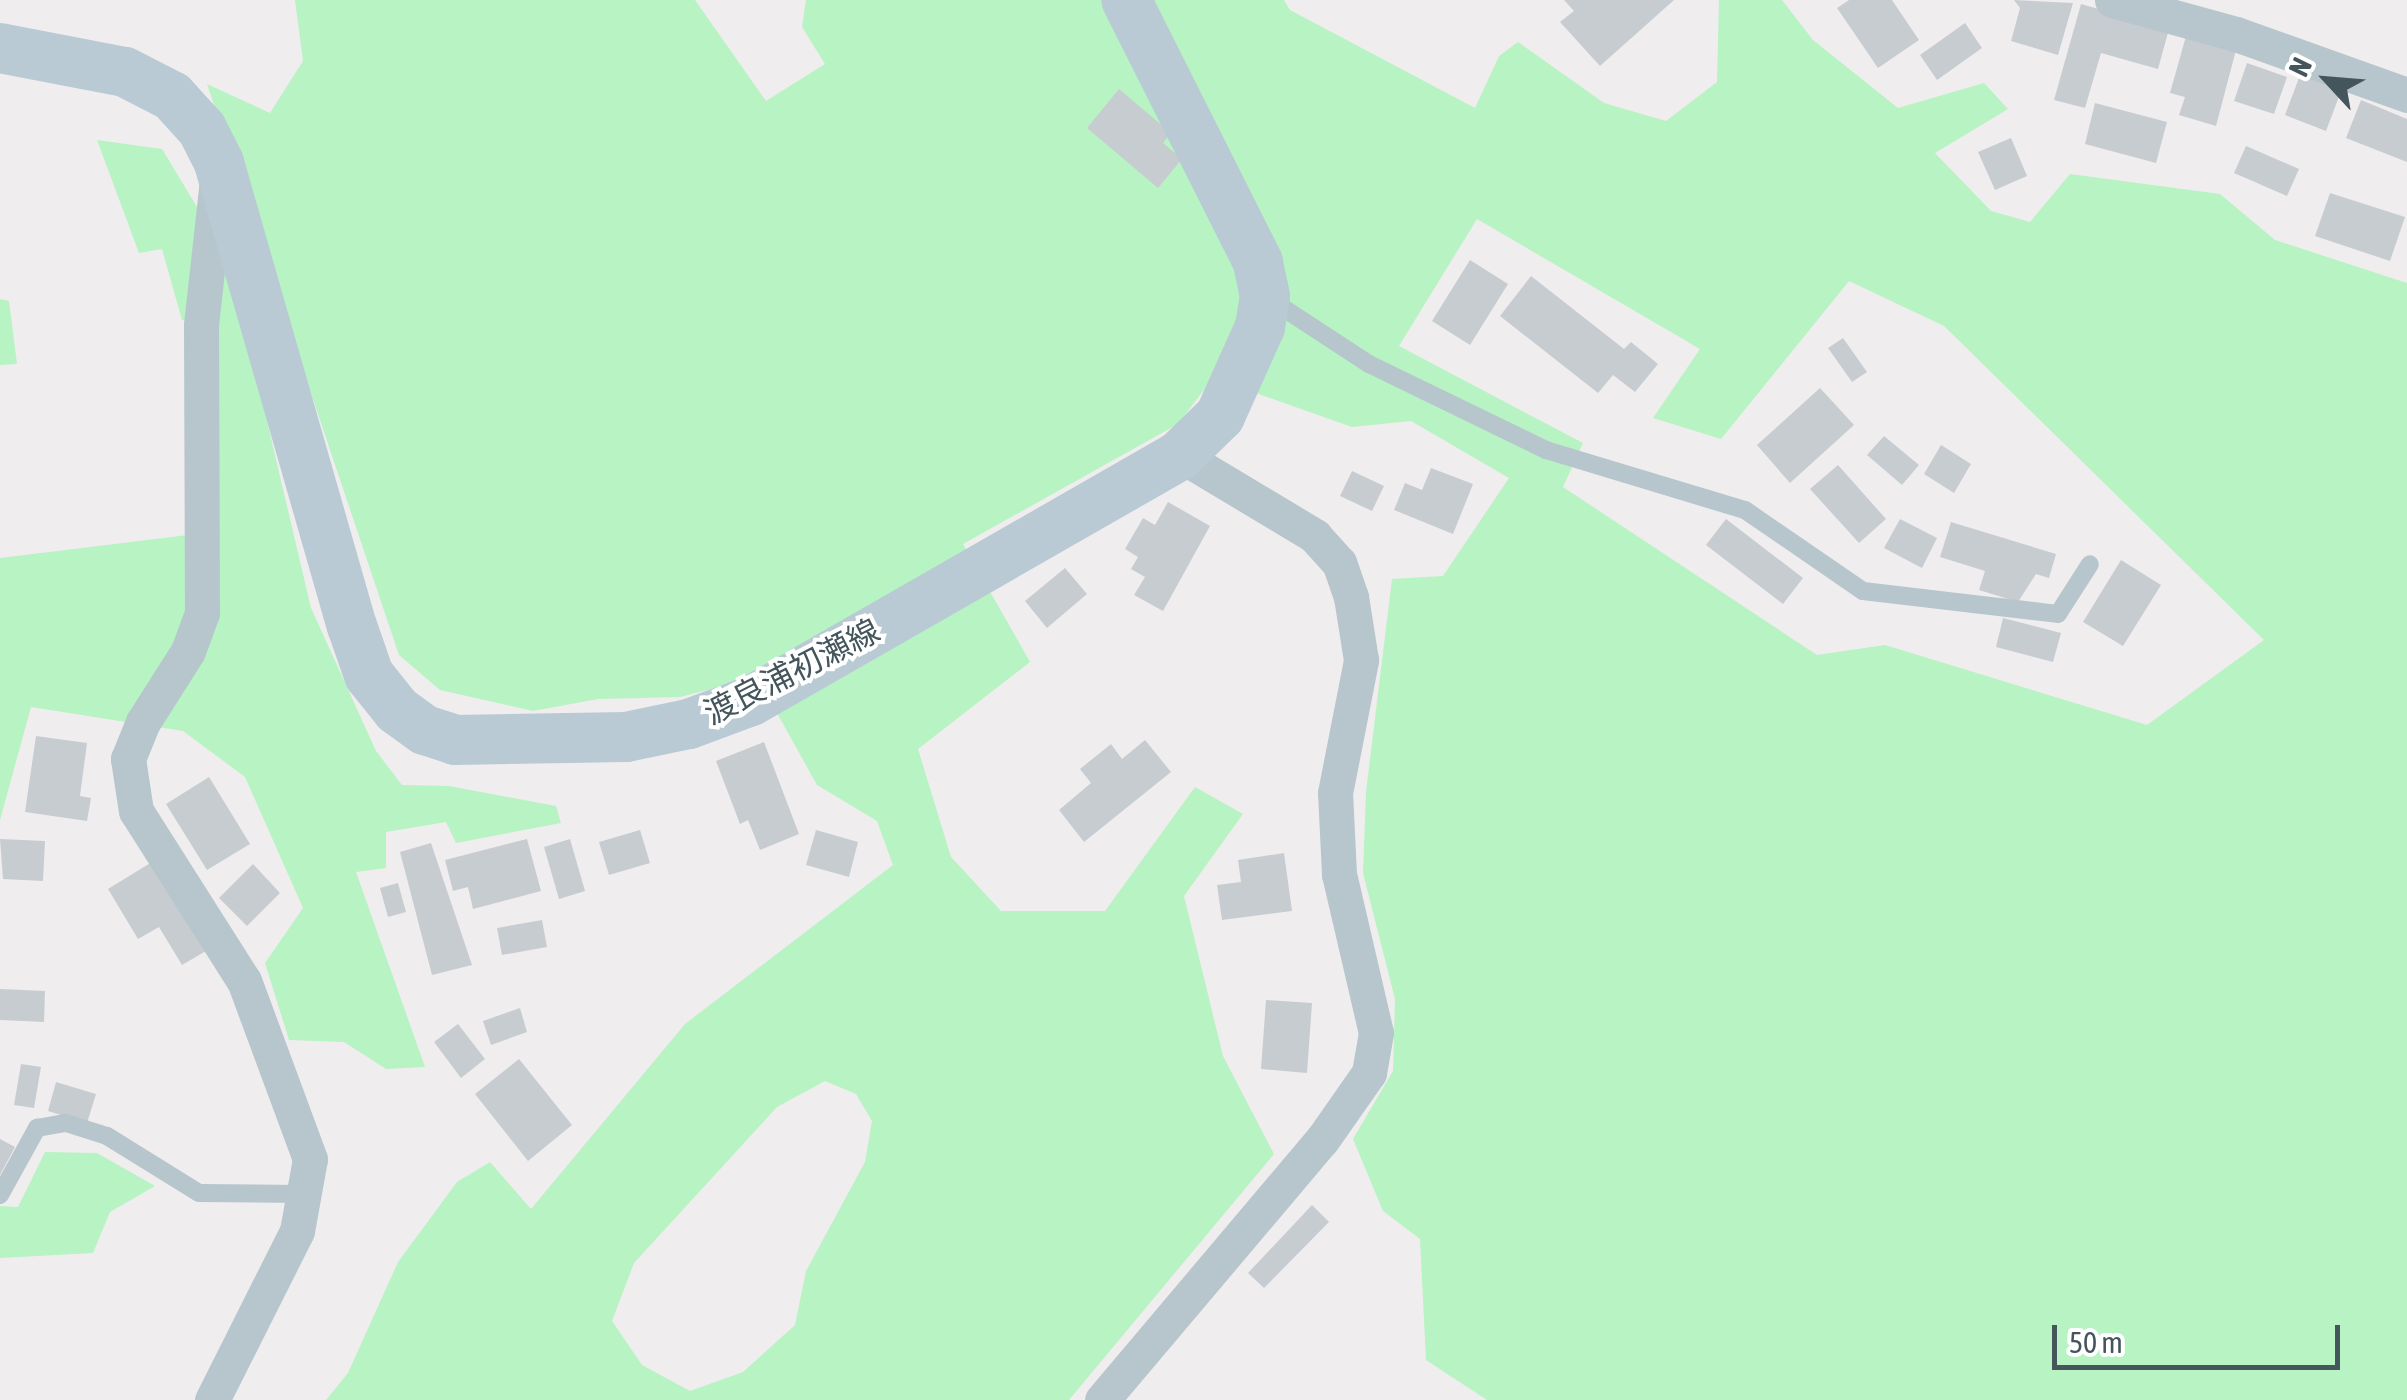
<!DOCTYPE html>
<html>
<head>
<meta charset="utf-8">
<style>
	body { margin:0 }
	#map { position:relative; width:2407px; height:1400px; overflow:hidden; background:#f0edee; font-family:"Asap Condensed","Noto Sans JP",sans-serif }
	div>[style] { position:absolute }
	.green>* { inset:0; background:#b7f3c3 }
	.building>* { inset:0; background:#c7ccd1 }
	.service>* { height:18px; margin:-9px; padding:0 9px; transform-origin:9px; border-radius:9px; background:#b7c6cc }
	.minor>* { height:35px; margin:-17.5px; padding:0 17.5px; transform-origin:17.5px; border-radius:17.5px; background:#b7c6cc }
	.secondary>* { height:50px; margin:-25px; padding:0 25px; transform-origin:25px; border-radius:25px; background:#b9cad4 }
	span { translate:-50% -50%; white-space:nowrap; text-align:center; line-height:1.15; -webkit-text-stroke:8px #fff; paint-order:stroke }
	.street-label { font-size:32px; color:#44555c }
	.north { position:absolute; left:2277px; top:30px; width:100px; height:100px; -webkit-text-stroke:8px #fff; paint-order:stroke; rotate:296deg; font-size:28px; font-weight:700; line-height:40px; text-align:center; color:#44555c }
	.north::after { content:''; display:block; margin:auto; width:35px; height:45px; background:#44555c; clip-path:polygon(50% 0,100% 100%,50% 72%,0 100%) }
	.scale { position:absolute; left:2052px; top:1325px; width:288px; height:45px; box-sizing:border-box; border:5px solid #44555c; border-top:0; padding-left:12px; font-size:30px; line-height:35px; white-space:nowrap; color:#44555c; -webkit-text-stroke:8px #fff; paint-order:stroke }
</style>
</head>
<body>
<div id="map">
	<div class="green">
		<div style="clip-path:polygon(evenodd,295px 0,695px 0,766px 101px,825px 64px,802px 27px,806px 0,1284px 0,1290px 10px,1475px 108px,1499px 56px,1518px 42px,1604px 103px,1666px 121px,1717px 82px,1719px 0,1782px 0,1813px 40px,1898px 108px,1984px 83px,2008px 109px,1935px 153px,1991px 211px,2030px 222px,2070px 174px,2220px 194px,2275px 240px,2407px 283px,2407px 1400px,1487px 1400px,1426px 1360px,1420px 1239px,1383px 1211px,1353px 1139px,1393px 1071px,1395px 999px,1363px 873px,1366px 792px,1392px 579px,1443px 576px,1509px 478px,1411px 421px,1352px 427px,1213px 378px,1178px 424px,963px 544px,1030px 662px,918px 749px,951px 857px,1001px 911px,1105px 911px,1195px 787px,1243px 814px,1184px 896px,1223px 1056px,1274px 1154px,1069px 1400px,326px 1400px,348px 1373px,398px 1262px,457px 1182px,490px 1162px,531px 1209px,685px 1024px,893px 865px,877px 821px,817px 785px,757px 677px,680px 697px,598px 699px,533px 711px,440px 690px,399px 655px,207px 84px,270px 113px,303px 61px,295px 0,1477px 219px,1700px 349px,1653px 418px,1721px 439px,1849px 281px,1944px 326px,2264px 640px,2147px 725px,1885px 645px,1817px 655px,1563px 487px,1583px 443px,1399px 346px,1477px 219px,295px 0,825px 1081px,856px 1094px,872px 1121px,865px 1162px,806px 1271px,795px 1325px,743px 1372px,690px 1391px,642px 1365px,612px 1321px,634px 1263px,777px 1107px,825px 1081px)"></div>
		<div style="clip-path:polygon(97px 140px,162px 149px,229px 260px,311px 608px,376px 751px,402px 785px,449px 786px,556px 806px,561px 823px,456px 843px,446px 822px,386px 832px,386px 868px,356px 872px,425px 1067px,386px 1069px,344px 1042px,289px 1040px,265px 963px,303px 908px,245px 777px,183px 731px,31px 707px,0 820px,0 558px,188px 535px,216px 321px,182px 320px,162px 249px,139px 253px)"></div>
		<div style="clip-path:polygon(0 299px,9px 301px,17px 364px,0 365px)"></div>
		<div style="clip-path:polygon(45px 1152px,97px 1153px,155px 1186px,110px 1212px,93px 1253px,0 1258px,0 1206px,18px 1207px)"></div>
	</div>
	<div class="building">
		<div style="clip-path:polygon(1564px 0,1674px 0,1600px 66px,1560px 22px,1574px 11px)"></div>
		<div style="clip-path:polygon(1849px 0,1892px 0,1919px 40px,1878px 68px,1837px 8px)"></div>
		<div style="clip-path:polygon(2014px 0,2073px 3px,2058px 55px,2011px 41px,2020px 8px)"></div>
		<div style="clip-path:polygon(2081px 4px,2169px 29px,2158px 69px,2101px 53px,2085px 108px,2054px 100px)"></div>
		<div style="clip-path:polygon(1965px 23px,1982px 48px,1937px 80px,1920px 55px)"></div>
		<div style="clip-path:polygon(2186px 36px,2236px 50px,2216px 126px,2179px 115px,2185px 97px,2170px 93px)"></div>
		<div style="clip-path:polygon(2247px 63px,2287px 77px,2274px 114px,2234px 101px)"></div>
		<div style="clip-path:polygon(2302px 70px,2343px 86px,2326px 131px,2285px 115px)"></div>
		<div style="clip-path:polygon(1119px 89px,1171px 133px,1163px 143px,1182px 159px,1158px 188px,1087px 128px)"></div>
		<div style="clip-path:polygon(2361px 100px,2407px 119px,2407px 162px,2346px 138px)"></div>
		<div style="clip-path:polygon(2095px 103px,2167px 122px,2156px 163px,2085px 144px)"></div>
		<div style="clip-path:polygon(2011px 138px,2027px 176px,1995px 190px,1978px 152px)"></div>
		<div style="clip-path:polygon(2246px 146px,2299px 169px,2287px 196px,2234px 173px)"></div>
		<div style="clip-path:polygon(2330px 193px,2405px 217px,2390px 261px,2315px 236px)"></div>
		<div style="clip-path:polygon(1470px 260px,1508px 284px,1470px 345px,1432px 321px)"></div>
		<div style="clip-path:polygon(1531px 276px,1624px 349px,1631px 342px,1658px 364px,1635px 392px,1613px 375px,1598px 393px,1500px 316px)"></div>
		<div style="clip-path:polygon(1843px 338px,1867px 372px,1852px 382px,1828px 348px)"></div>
		<div style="clip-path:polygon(1820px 388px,1854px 425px,1790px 483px,1757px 445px)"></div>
		<div style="clip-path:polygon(1884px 436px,1919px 465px,1902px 485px,1867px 455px)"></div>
		<div style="clip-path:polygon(1941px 445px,1971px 464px,1954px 493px,1924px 474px)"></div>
		<div style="clip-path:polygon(1838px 465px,1886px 519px,1859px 543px,1810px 489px)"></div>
		<div style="clip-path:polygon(1431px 468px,1473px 484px,1453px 534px,1394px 510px,1405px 483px,1422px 490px)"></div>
		<div style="clip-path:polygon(1352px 471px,1384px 486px,1372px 511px,1340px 496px)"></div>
		<div style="clip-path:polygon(1168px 502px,1210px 526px,1163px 611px,1134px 595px,1145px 577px,1131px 569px,1138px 557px,1125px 549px,1143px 518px,1155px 525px)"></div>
		<div style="clip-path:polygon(1726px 519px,1803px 578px,1783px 604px,1706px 545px)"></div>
		<div style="clip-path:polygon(1900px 519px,1937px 538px,1922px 568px,1884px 548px)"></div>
		<div style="clip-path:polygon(1951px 522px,2056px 554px,2049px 578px,2036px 574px,2018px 602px,1979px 590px,1985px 571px,1940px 557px)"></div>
		<div style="clip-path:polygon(2121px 560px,2161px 585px,2123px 646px,2083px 622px)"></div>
		<div style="clip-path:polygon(1065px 568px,1087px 594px,1047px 628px,1025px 601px)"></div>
		<div style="clip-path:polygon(2003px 618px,2061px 633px,2053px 662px,1996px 647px)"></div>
		<div style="clip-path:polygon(36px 736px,87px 743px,80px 796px,91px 798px,87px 821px,25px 812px)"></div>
		<div style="clip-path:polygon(1145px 740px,1171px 772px,1084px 842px,1059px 810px,1091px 783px,1080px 769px,1111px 744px,1122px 759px)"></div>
		<div style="clip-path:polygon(764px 742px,799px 834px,760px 850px,748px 820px,740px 824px,716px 761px)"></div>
		<div style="clip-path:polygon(209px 777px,250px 844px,207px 870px,166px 804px)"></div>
		<div style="clip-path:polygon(640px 830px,650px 863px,609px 875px,599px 842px)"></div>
		<div style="clip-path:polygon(816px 830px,858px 842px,849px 877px,806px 865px)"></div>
		<div style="clip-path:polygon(0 839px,45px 841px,43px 881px,3px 879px)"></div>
		<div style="clip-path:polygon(527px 839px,541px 891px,473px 909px,468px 887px,453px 891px,445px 860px)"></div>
		<div style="clip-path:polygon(570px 839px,585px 891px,559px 899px,544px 847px)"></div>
		<div style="clip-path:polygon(431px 843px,472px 965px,432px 975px,400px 852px)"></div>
		<div style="clip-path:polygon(1284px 853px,1292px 911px,1222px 920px,1217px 885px,1241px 882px,1238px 860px)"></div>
		<div style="clip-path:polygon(152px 862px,206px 951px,182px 965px,159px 927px,138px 939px,108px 889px)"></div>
		<div style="clip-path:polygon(253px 864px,280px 893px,247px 926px,219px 898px)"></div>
		<div style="clip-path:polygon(398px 883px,406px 912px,388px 917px,380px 888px)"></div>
		<div style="clip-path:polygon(542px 920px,547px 947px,502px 955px,497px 928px)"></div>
		<div style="clip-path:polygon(0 989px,45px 991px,44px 1022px,0 1020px)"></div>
		<div style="clip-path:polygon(1266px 1000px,1312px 1003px,1307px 1073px,1261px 1069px)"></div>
		<div style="clip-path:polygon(520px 1008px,527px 1032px,491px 1045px,483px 1021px)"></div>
		<div style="clip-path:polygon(458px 1024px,485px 1059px,461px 1078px,434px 1042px)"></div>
		<div style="clip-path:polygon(519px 1059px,572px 1125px,528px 1161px,475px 1094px)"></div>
		<div style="clip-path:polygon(21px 1064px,41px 1067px,34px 1108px,14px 1105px)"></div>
		<div style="clip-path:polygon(56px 1082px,96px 1094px,87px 1123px,48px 1111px)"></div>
		<div style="clip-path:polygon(0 1139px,15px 1147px,0 1175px)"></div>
		<div style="clip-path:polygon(1312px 1205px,1329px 1222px,1264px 1288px,1248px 1273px)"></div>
	</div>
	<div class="service">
		<div style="left:1268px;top:298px;width:121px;rotate:33.2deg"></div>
		<div style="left:1369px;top:364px;width:197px;rotate:25.9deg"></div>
		<div style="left:1546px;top:450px;width:208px;rotate:16.8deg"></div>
		<div style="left:1745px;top:510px;width:143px;rotate:34.5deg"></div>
		<div style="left:1863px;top:591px;width:196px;rotate:6.7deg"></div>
		<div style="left:2058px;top:614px;width:59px;rotate:-57.4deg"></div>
		<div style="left:0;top:1195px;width:77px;rotate:-61.1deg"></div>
		<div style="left:37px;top:1128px;width:29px;rotate:-10deg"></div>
		<div style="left:66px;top:1123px;width:43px;rotate:17.6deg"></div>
		<div style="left:107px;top:1136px;width:108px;rotate:31.8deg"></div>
		<div style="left:199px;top:1193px;width:106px;rotate:0.5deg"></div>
	</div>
	<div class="minor">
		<div style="left:2112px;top:0;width:129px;rotate:15.3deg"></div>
		<div style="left:2236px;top:34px;width:182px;rotate:19.6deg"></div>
		<div style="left:212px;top:1400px;width:189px;rotate:-63.3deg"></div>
		<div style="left:297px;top:1231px;width:73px;rotate:-79.8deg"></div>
		<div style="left:310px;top:1159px;width:190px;rotate:-110.3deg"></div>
		<div style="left:244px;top:981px;width:201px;rotate:-122.4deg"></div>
		<div style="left:136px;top:811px;width:53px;rotate:-98.7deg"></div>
		<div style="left:128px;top:759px;width:40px;rotate:-68deg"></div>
		<div style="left:143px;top:722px;width:84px;rotate:-57.6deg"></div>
		<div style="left:188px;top:651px;width:40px;rotate:-69.8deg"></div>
		<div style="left:202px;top:613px;width:288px;rotate:-90.2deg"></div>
		<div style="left:201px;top:325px;width:147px;rotate:-83.7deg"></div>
		<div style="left:1102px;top:1400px;width:341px;rotate:-49.8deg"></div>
		<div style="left:1322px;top:1140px;width:82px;rotate:-55deg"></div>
		<div style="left:1369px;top:1073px;width:41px;rotate:-80.1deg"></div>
		<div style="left:1376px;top:1033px;width:163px;rotate:-103.1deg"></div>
		<div style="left:1339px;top:874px;width:81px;rotate:-92.8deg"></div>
		<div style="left:1335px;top:793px;width:136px;rotate:-78.9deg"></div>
		<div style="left:1361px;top:660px;width:64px;rotate:-99deg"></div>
		<div style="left:1351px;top:597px;width:36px;rotate:-109deg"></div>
		<div style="left:1339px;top:563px;width:36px;rotate:-132deg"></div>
		<div style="left:1315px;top:536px;width:157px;rotate:-149deg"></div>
	</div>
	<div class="secondary">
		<div style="left:0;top:48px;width:127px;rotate:10.9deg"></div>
		<div style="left:125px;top:72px;width:53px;rotate:27.1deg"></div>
		<div style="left:172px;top:96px;width:45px;rotate:47.7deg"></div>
		<div style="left:202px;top:129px;width:38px;rotate:63deg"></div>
		<div style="left:219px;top:163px;width:482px;rotate:74deg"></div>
		<div style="left:352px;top:626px;width:52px;rotate:70.9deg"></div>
		<div style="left:369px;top:675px;width:45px;rotate:51.3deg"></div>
		<div style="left:397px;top:710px;width:34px;rotate:36deg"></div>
		<div style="left:425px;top:730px;width:32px;rotate:18deg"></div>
		<div style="left:455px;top:740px;width:171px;rotate:-1deg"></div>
		<div style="left:626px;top:737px;width:64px;rotate:-11.7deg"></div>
		<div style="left:689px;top:724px;width:66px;rotate:-20.4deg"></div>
		<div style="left:751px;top:701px;width:495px;rotate:-29.8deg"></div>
		<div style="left:1180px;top:455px;width:56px;rotate:-44.3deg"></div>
		<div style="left:1220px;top:416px;width:98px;rotate:-65.8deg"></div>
		<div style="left:1260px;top:327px;width:31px;rotate:-81deg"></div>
		<div style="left:1265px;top:296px;width:35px;rotate:-102deg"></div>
		<div style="left:1258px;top:262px;width:293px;rotate:-116.7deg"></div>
	</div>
	<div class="street-label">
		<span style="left:792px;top:672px;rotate:-27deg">渡良浦初瀬線</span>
	</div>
	<div class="north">N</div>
	<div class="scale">50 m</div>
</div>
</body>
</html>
